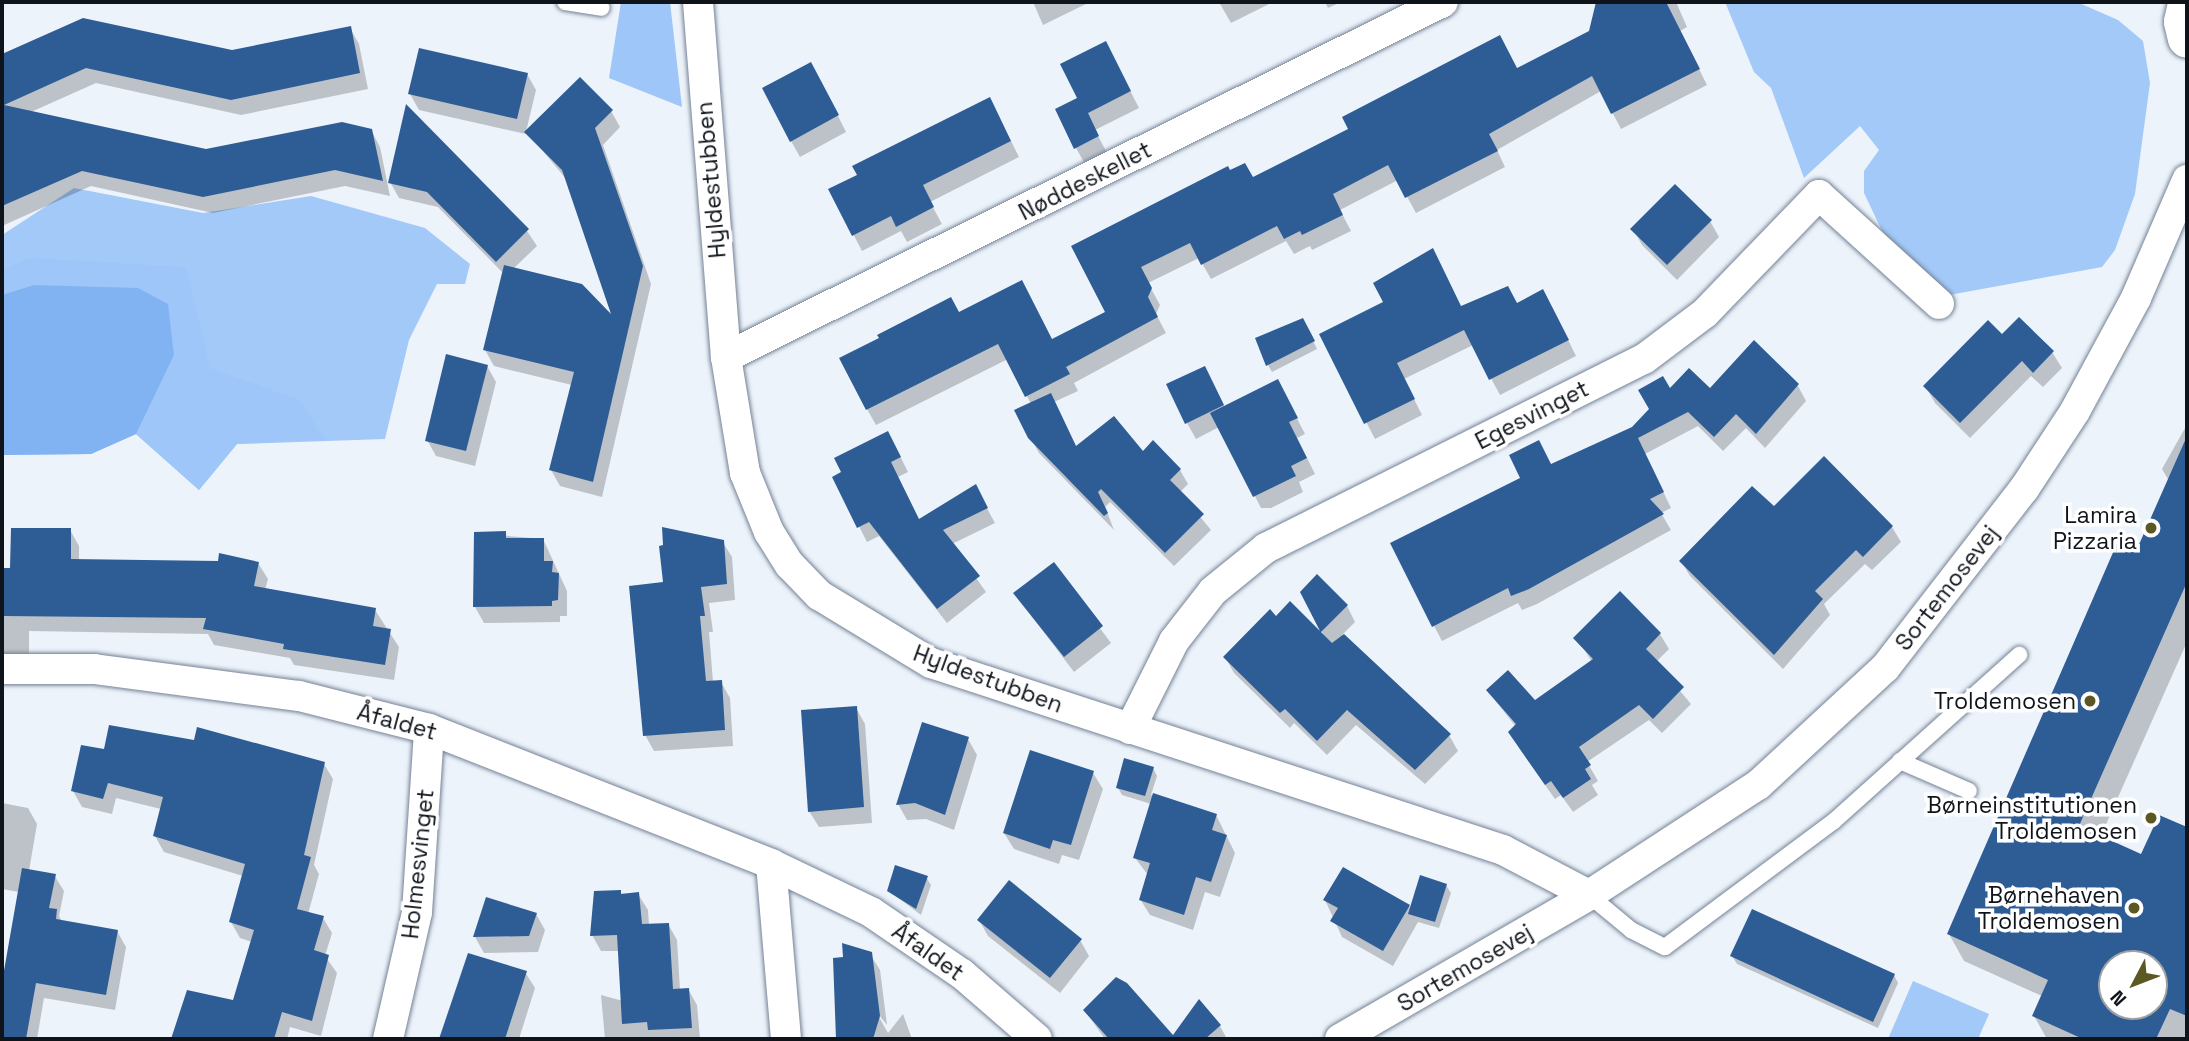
<!DOCTYPE html>
<html>
<head>
<meta charset="utf-8">
<style>
	body { margin:0 }
	#map { position:relative; width:2189px; height:1041px; overflow:hidden; background:#edf3fb; font-family:"Space Grotesk",sans-serif }
	div>[style] { position:absolute }
	.green>* { inset:0; background:#a3c9f9 }
	.forest>* { inset:0; background:#9ec6f9 }
	.water>* { inset:0; background:#81b2f1 }
	.shadow>* { inset:0; background:#0003 }
	.building>* { inset:0; background:#2e5d95 }
	.roads { filter:drop-shadow(0 0 2px #748295) drop-shadow(0 0 2px #748295) }
	.lane>* { height:16px; margin:-8px; padding:0 8px; transform-origin:8px; border-radius:8px; background:#fff }
	.street>* { height:30px; margin:-15px; padding:0 15px; transform-origin:15px; border-radius:15px; background:#fff }
	.secondary>* { height:38px; margin:-19px; padding:0 19px; transform-origin:19px; border-radius:19px; background:#fff }
	.dots>* { width:19px; height:19px; translate:-50% -50%; box-sizing:border-box; border:4px solid #fff; border-radius:50% }
	span { translate:-50% -50%; white-space:nowrap; text-align:center; line-height:1.15; -webkit-text-stroke:7px #fff; paint-order:stroke }
	.street-label { font-size:23px; color:#0f141b }
	.poi-label { font-size:23px; color:#0f141b }
	.right { translate:-100% -50%; text-align:right }
	.frame { position:absolute; inset:0; border:4px solid #0f141b; pointer-events:none }
	.north { position:absolute; left:2098px; top:950px; width:70px; height:70px; box-sizing:border-box; background:#fff; border:2px solid #9fa1a4; border-radius:50%; rotate:228deg; font-size:19px; font-weight:700; line-height:28px; text-align:center; color:#0f141b }
	.north::after { content:''; display:block; margin:auto; width:24px; height:32px; background:#5c5824; clip-path:polygon(50% 0,100% 100%,50% 72%,0 100%) }
</style>
</head>
<body>
<div id="map">
	<div class="green">
		<div style="clip-path:polygon(1725px 2px,2077px 2px,2118px 20px,2143px 41px,2150px 83px,2135px 194px,2115px 250px,2102px 267px,1949px 295px,1883px 233px,1864px 193px,1864px 171px,1879px 150px,1860px 126px,1804px 178px,1771px 88px,1754px 72px)"></div>
		<div style="clip-path:polygon(74px 188px,203px 213px,311px 196px,425px 228px,470px 264px,465px 284px,437px 284px,409px 340px,385px 439px,237px 444px,199px 490px,136px 434px,91px 454px,2px 455px,2px 235px)"></div>
		<div style="clip-path:polygon(1913px 981px,1989px 1014px,1978px 1039px,1888px 1039px)"></div>
	</div>
	<div class="forest">
		<div style="clip-path:polygon(621px 2px,670px 2px,682px 107px,609px 78px)"></div>
		<div style="clip-path:polygon(29px 258px,186px 267px,210px 368px,299px 400px,325px 440px,237px 444px,199px 490px,136px 434px,174px 355px,168px 304px,138px 288px,34px 285px,2px 295px,2px 271px)"></div>
	</div>
	<div class="water">
		<div style="clip-path:polygon(34px 285px,138px 288px,168px 304px,174px 355px,136px 434px,91px 454px,2px 455px,2px 295px)"></div>
	</div>
	<div class="shadow">
		<div style="clip-path:polygon(1033px 2px,1090px 2px,1043px 25px)"></div>
		<div style="clip-path:polygon(1219px 2px,1273px 2px,1231px 23px)"></div>
		<div style="clip-path:polygon(1325px 2px,1341px 2px,1328px 8px)"></div>
		<div style="clip-path:polygon(1597px 2px,1676px 2px,1687px 27px,1680px 31px,1707px 85px,1621px 129px,1601px 91px,1497px 150px,1505px 167px,1416px 213px,1398px 180px,1340px 210px,1351px 231px,1312px 250px,1310px 246px,1294px 254px,1286px 241px,1211px 279px,1199px 258px,1148px 283px,1160px 305px,1156px 314px,1166px 333px,1074px 383px,1078px 391px,1054px 402px,1077px 448px,1143px 453px,1180px 470px,1188px 484px,1180px 492px,1211px 530px,1174px 566px,1110px 502px,1105px 507px,1114px 530px,1039px 453px,1030px 437px,1031px 404px,1008px 359px,876px 425px,867px 409px,959px 314px,1052px 341px,1107px 313px,1073px 246px,1229px 172px,1253px 179px,1517px 70px,1590px 33px)"></div>
		<div style="clip-path:polygon(83px 20px,232px 52px,350px 28px,359px 44px,368px 89px,241px 115px,96px 83px,31px 112px,206px 151px,371px 130px,380px 147px,390px 196px,345px 186px,213px 213px,91px 186px,2px 226px,2px 57px)"></div>
		<div style="clip-path:polygon(1114px 59px,1139px 108px,1095px 130px,1107px 153px,1085px 164px,1076px 148px,1079px 98px)"></div>
		<div style="clip-path:polygon(527px 74px,536px 90px,526px 132px,611px 111px,620px 127px,603px 145px,651px 284px,602px 497px,560px 486px,551px 470px,572px 385px,494px 366px,485px 350px,504px 274px,438px 207px,399px 198px,390px 182px,407px 108px,527px 231px,537px 246px,513px 269px,616px 321px,567px 180px,527px 132px,526px 134px,419px 110px,410px 94px)"></div>
		<div style="clip-path:polygon(820px 80px,846px 132px,800px 157px,791px 141px)"></div>
		<div style="clip-path:polygon(998px 115px,1019px 157px,930px 202px,942px 224px,907px 242px,901px 231px,862px 251px,830px 190px)"></div>
		<div style="clip-path:polygon(1710px 221px,1719px 237px,1677px 280px,1642px 245px,1633px 229px)"></div>
		<div style="clip-path:polygon(1517px 305px,1552px 307px,1576px 356px,1500px 395px,1473px 345px,1404px 379px,1422px 415px,1375px 439px,1321px 335px,1461px 308px)"></div>
		<div style="clip-path:polygon(1307px 328px,1317px 349px,1272px 372px,1268px 365px)"></div>
		<div style="clip-path:polygon(2002px 337px,2052px 352px,2062px 368px,2043px 387px,2031px 376px,1970px 438px,1935px 403px,1926px 387px)"></div>
		<div style="clip-path:polygon(487px 366px,496px 382px,475px 466px,436px 456px,427px 440px)"></div>
		<div style="clip-path:polygon(1213px 384px,1225px 408px,1286px 397px,1305px 434px,1297px 438px,1315px 474px,1299px 482px,1303px 492px,1271px 508px,1261px 508px,1219px 427px,1196px 439px,1187px 423px)"></div>
		<div style="clip-path:polygon(1798px 386px,1806px 401px,1765px 448px,1746px 428px,1723px 451px,1698px 426px,1645px 454px,1671px 508px,1661px 513px,1671px 530px,1537px 604px,1522px 610px,1518px 603px,1442px 641px,1434px 626px,1551px 466px,1633px 428px,1670px 391px)"></div>
		<div style="clip-path:polygon(evenodd,2185px 428px,2187px 642px,2100px 838px,2142px 856px,2187px 825px,2187px 1036px,2183px 1039px,2047px 1039px,2034px 1016px,2042px 996px,1964px 961px,1949px 934px,2138px 551px,2169px 481px,2162px 469px,2185px 428px,2112px 964px,2154px 964px,2154px 1006px,2112px 1006px,2112px 964px)"></div>
		<div style="clip-path:polygon(896px 448px,908px 472px,898px 477px,919px 521px,983px 501px,995px 523px,952px 544px,986px 592px,947px 623px,879px 536px,867px 542px,834px 477px)"></div>
		<div style="clip-path:polygon(1774px 508px,1892px 527px,1901px 542px,1872px 570px,1865px 564px,1824px 604px,1830px 615px,1783px 669px,1690px 576px,1681px 561px)"></div>
		<div style="clip-path:polygon(70px 530px,79px 546px,79px 561px,258px 563px,268px 579px,265px 590px,375px 610px,399px 647px,394px 680px,294px 665px,290px 658px,214px 645px,208px 634px,29px 631px,29px 657px,4px 657px,2px 568px,12px 568px)"></div>
		<div style="clip-path:polygon(475px 533px,543px 539px,567px 591px,567px 616px,560px 616px,560px 622px,484px 623px,475px 607px)"></div>
		<div style="clip-path:polygon(722px 541px,732px 557px,735px 600px,709px 603px,713px 632px,709px 632px,713px 682px,721px 682px,730px 698px,733px 746px,654px 751px,645px 735px,665px 584px)"></div>
		<div style="clip-path:polygon(1053px 565px,1111px 643px,1074px 672px,1015px 594px)"></div>
		<div style="clip-path:polygon(1302px 592px,1347px 606px,1355px 622px,1342px 635px,1449px 735px,1458px 751px,1425px 784px,1356px 725px,1327px 755px,1294px 723px,1290px 728px,1234px 673px,1225px 657px,1276px 618px,1325px 638px)"></div>
		<div style="clip-path:polygon(1620px 593px,1660px 634px,1669px 649px,1656px 662px,1691px 704px,1662px 733px,1649px 720px,1587px 762px,1598px 781px,1592px 785px,1598px 795px,1573px 812px,1561px 795px,1555px 799px,1519px 748px,1516px 727px,1488px 691px,1535px 702px,1592px 662px,1580px 643px)"></div>
		<div style="clip-path:polygon(856px 708px,865px 724px,872px 823px,819px 827px,809px 811px)"></div>
		<div style="clip-path:polygon(968px 739px,977px 755px,954px 830px,926px 819px,907px 820px,898px 804px)"></div>
		<div style="clip-path:polygon(106px 750px,324px 764px,333px 779px,314px 865px,319px 874px,308px 914px,323px 918px,332px 933px,325px 956px,337px 973px,321px 1036px,290px 1027px,287px 1039px,173px 1039px,188px 992px,234px 1002px,252px 942px,240px 938px,231px 922px,243px 876px,164px 852px,155px 836px,161px 809px,116px 798px,112px 814px,82px 807px,73px 791px)"></div>
		<div style="clip-path:polygon(1153px 768px,1157px 776px,1151px 795px,1216px 815px,1235px 853px,1220px 897px,1205px 892px,1193px 930px,1150px 915px,1140px 899px,1148px 875px,1135px 858px,1151px 804px,1122px 795px,1118px 788px)"></div>
		<div style="clip-path:polygon(1093px 773px,1103px 789px,1079px 860px,1062px 855px,1059px 864px,1014px 849px,1004px 833px)"></div>
		<div style="clip-path:polygon(2px 803px,28px 808px,37px 824px,29px 871px,54px 875px,64px 891px,59px 916px,62px 922px,117px 931px,126px 947px,115px 1010px,44px 998px,37px 1039px,2px 1039px,2px 992px,19px 892px,2px 889px)"></div>
		<div style="clip-path:polygon(926px 877px,931px 885px,921px 915px,889px 891px)"></div>
		<div style="clip-path:polygon(1446px 885px,1451px 893px,1439px 928px,1418px 922px,1393px 966px,1342px 937px,1325px 900px,1409px 906px,1411px 910px)"></div>
		<div style="clip-path:polygon(595px 893px,638px 894px,648px 910px,649px 925px,668px 924px,677px 940px,680px 990px,688px 989px,697px 1005px,700px 1039px,605px 1039px,601px 995px,623px 1001px,620px 951px,601px 951px,592px 935px)"></div>
		<div style="clip-path:polygon(487px 899px,536px 914px,545px 930px,538px 952px,484px 953px,475px 937px)"></div>
		<div style="clip-path:polygon(979px 920px,1080px 940px,1089px 956px,1060px 993px,988px 936px)"></div>
		<div style="clip-path:polygon(870px 954px,880px 970px,887px 1025px,875px 1010px,888px 1033px,903px 1014px,912px 1039px,838px 1039px,835px 960px)"></div>
		<div style="clip-path:polygon(469px 955px,525px 972px,535px 988px,519px 1039px,444px 1039px)"></div>
		<div style="clip-path:polygon(1732px 956px,1894px 975px,1898px 983px,1878px 1028px,1737px 964px)"></div>
		<div style="clip-path:polygon(1199px 1002px,1220px 1026px,1227px 1039px,1172px 1039px)"></div>
		<div style="clip-path:polygon(1085px 1011px,1163px 1026px,1171px 1039px,1105px 1039px)"></div>
	</div>
	<div class="building">
		<div style="clip-path:polygon(1596px 2px,1666px 2px,1700px 69px,1611px 114px,1592px 76px,1489px 134px,1498px 151px,1405px 198px,1388px 165px,1333px 194px,1343px 215px,1302px 235px,1300px 231px,1284px 239px,1277px 226px,1201px 265px,1190px 243px,1141px 267px,1152px 288px,1148px 297px,1158px 317px,1066px 367px,1070px 374px,1025px 397px,998px 344px,866px 410px,839px 358px,879px 338px,877px 335px,951px 297px,959px 312px,1022px 280px,1052px 339px,1105px 312px,1071px 246px,1228px 166px,1230px 170px,1245px 163px,1253px 177px,1348px 129px,1342px 117px,1500px 35px,1517px 68px,1589px 31px)"></div>
		<div style="clip-path:polygon(83px 18px,232px 50px,351px 26px,360px 73px,231px 100px,86px 68px,4px 105px,206px 149px,342px 122px,372px 129px,383px 181px,335px 170px,203px 197px,82px 171px,2px 206px,2px 54px)"></div>
		<div style="clip-path:polygon(1106px 41px,1131px 91px,1088px 113px,1099px 136px,1074px 149px,1055px 109px,1077px 98px,1060px 64px)"></div>
		<div style="clip-path:polygon(419px 48px,528px 73px,517px 119px,408px 94px)"></div>
		<div style="clip-path:polygon(811px 62px,839px 115px,790px 142px,762px 88px)"></div>
		<div style="clip-path:polygon(580px 77px,613px 110px,595px 128px,643px 266px,593px 482px,549px 470px,574px 372px,483px 350px,504px 265px,582px 284px,611px 314px,562px 170px,524px 132px)"></div>
		<div style="clip-path:polygon(990px 97px,1011px 141px,923px 185px,934px 207px,896px 227px,891px 216px,852px 236px,828px 189px,857px 175px,852px 166px)"></div>
		<div style="clip-path:polygon(406px 104px,529px 229px,496px 262px,427px 192px,388px 183px)"></div>
		<div style="clip-path:polygon(1675px 184px,1712px 220px,1667px 265px,1630px 229px)"></div>
		<div style="clip-path:polygon(1433px 248px,1461px 306px,1508px 286px,1517px 303px,1543px 289px,1569px 340px,1489px 380px,1464px 330px,1397px 363px,1415px 399px,1364px 424px,1319px 334px,1383px 302px,1373px 283px)"></div>
		<div style="clip-path:polygon(2019px 317px,2054px 351px,2033px 373px,2022px 361px,1960px 423px,1923px 386px,1988px 320px,2002px 334px)"></div>
		<div style="clip-path:polygon(1303px 318px,1315px 341px,1266px 366px,1255px 338px)"></div>
		<div style="clip-path:polygon(1754px 340px,1799px 384px,1756px 434px,1736px 414px,1714px 437px,1688px 412px,1638px 438px,1664px 492px,1650px 499px,1664px 514px,1529px 589px,1511px 596px,1508px 588px,1432px 627px,1390px 543px,1520px 478px,1509px 455px,1539px 440px,1551px 464px,1632px 427px,1649px 409px,1638px 390px,1663px 376px,1670px 388px,1689px 368px,1710px 388px)"></div>
		<div style="clip-path:polygon(446px 354px,488px 365px,466px 451px,425px 441px)"></div>
		<div style="clip-path:polygon(1205px 366px,1224px 405px,1185px 424px,1166px 384px)"></div>
		<div style="clip-path:polygon(1278px 379px,1298px 418px,1289px 422px,1307px 458px,1291px 466px,1296px 476px,1253px 497px,1210px 413px)"></div>
		<div style="clip-path:polygon(1051px 393px,1076px 446px,1114px 416px,1143px 451px,1153px 440px,1181px 469px,1170px 480px,1204px 514px,1165px 553px,1101px 489px,1098px 492px,1108px 513px,1104px 516px,1028px 438px,1014px 410px)"></div>
		<div style="clip-path:polygon(888px 431px,901px 457px,891px 462px,919px 519px,976px 484px,988px 508px,943px 530px,980px 576px,937px 609px,869px 522px,857px 528px,832px 477px,841px 472px,834px 458px)"></div>
		<div style="clip-path:polygon(evenodd,2187px 436px,2187px 582px,2079px 826px,2141px 854px,2159px 815px,2187px 827px,2187px 1016px,2170px 1009px,2156px 1039px,2083px 1039px,2032px 1016px,2048px 980px,1947px 934px,2118px 541px,2137px 549px,2187px 436px,2112px 964px,2154px 964px,2154px 1006px,2112px 1006px,2112px 964px)"></div>
		<div style="clip-path:polygon(1824px 456px,1893px 526px,1863px 557px,1856px 550px,1815px 591px,1823px 599px,1774px 655px,1679px 561px,1752px 486px,1774px 506px)"></div>
		<div style="clip-path:polygon(662px 527px,724px 540px,727px 584px,701px 587px,705px 616px,700px 616px,706px 681px,722px 680px,725px 730px,643px 736px,629px 586px,663px 582px,659px 546px,663px 545px)"></div>
		<div style="clip-path:polygon(11px 528px,71px 528px,71px 559px,218px 561px,219px 553px,259px 562px,254px 586px,376px 608px,373px 626px,391px 629px,385px 665px,283px 649px,284px 644px,203px 629px,206px 618px,2px 616px,2px 568px,10px 568px)"></div>
		<div style="clip-path:polygon(506px 531px,506px 538px,544px 538px,544px 561px,553px 561px,552px 572px,559px 573px,558px 600px,552px 601px,552px 606px,473px 607px,474px 532px)"></div>
		<div style="clip-path:polygon(1054px 562px,1103px 626px,1064px 657px,1013px 593px)"></div>
		<div style="clip-path:polygon(1317px 574px,1348px 605px,1321px 632px,1332px 643px,1344px 634px,1451px 734px,1415px 770px,1347px 710px,1317px 741px,1285px 709px,1280px 713px,1223px 657px,1270px 609px,1276px 616px,1290px 601px,1320px 631px,1300px 592px)"></div>
		<div style="clip-path:polygon(1620px 591px,1661px 633px,1646px 649px,1684px 687px,1653px 719px,1639px 705px,1579px 747px,1591px 765px,1585px 769px,1591px 779px,1563px 798px,1551px 781px,1545px 785px,1508px 732px,1516px 724px,1486px 690px,1508px 670px,1535px 700px,1593px 659px,1573px 638px)"></div>
		<div style="clip-path:polygon(857px 706px,864px 807px,808px 812px,801px 710px)"></div>
		<div style="clip-path:polygon(922px 722px,969px 737px,945px 815px,915px 803px,896px 805px)"></div>
		<div style="clip-path:polygon(109px 725px,194px 740px,197px 727px,325px 762px,304px 855px,311px 857px,297px 909px,324px 916px,314px 950px,329px 955px,312px 1021px,282px 1012px,274px 1039px,171px 1039px,187px 990px,233px 1000px,254px 930px,229px 922px,245px 864px,153px 836px,163px 797px,108px 783px,103px 799px,71px 791px,81px 745px,104px 749px)"></div>
		<div style="clip-path:polygon(1030px 750px,1094px 771px,1071px 845px,1053px 840px,1050px 849px,1003px 833px)"></div>
		<div style="clip-path:polygon(1124px 758px,1154px 767px,1145px 796px,1116px 788px)"></div>
		<div style="clip-path:polygon(1153px 793px,1217px 814px,1212px 830px,1227px 835px,1211px 882px,1196px 877px,1184px 915px,1139px 900px,1150px 863px,1133px 858px)"></div>
		<div style="clip-path:polygon(895px 865px,928px 876px,916px 909px,887px 891px)"></div>
		<div style="clip-path:polygon(1343px 867px,1410px 905px,1383px 951px,1330px 921px,1338px 908px,1323px 900px)"></div>
		<div style="clip-path:polygon(22px 868px,56px 874px,49px 908px,57px 909px,56px 919px,118px 930px,106px 995px,36px 983px,26px 1039px,2px 1039px,2px 982px)"></div>
		<div style="clip-path:polygon(1420px 875px,1447px 884px,1435px 922px,1408px 914px)"></div>
		<div style="clip-path:polygon(1009px 880px,1082px 939px,1050px 978px,977px 920px)"></div>
		<div style="clip-path:polygon(621px 890px,621px 894px,639px 892px,642px 924px,669px 923px,673px 989px,689px 988px,692px 1028px,648px 1030px,647px 1022px,622px 1024px,617px 935px,590px 936px,594px 891px)"></div>
		<div style="clip-path:polygon(486px 897px,537px 913px,529px 936px,473px 937px)"></div>
		<div style="clip-path:polygon(1752px 909px,1895px 974px,1873px 1022px,1730px 956px)"></div>
		<div style="clip-path:polygon(842px 943px,872px 952px,880px 1016px,873px 1039px,836px 1039px,833px 958px,843px 957px)"></div>
		<div style="clip-path:polygon(468px 953px,527px 971px,505px 1039px,439px 1039px)"></div>
		<div style="clip-path:polygon(1116px 977px,1127px 983px,1173px 1035px,1199px 999px,1221px 1025px,1205px 1039px,1109px 1039px,1083px 1010px)"></div>
	</div>
	<div class="roads">
		<div class="lane">
			<div style="left:565px;top:2px;width:37px;rotate:9deg"></div>
			<div style="left:1900px;top:761px;width:75px;rotate:23.5deg"></div>
			<div style="left:1589px;top:895px;width:55px;rotate:39.8deg"></div>
			<div style="left:1631px;top:930px;width:38px;rotate:27deg"></div>
			<div style="left:1665px;top:947px;width:211px;rotate:-36.7deg"></div>
			<div style="left:1834px;top:821px;width:249px;rotate:-41.9deg"></div>
		</div>
		<div class="street">
			<div style="left:698px;top:2px;width:356px;rotate:85.5deg"></div>
			<div style="left:726px;top:357px;width:118px;rotate:80.7deg"></div>
			<div style="left:745px;top:473px;width:64px;rotate:67.9deg"></div>
			<div style="left:769px;top:532px;width:39px;rotate:58deg"></div>
			<div style="left:790px;top:565px;width:42px;rotate:46deg"></div>
			<div style="left:819px;top:595px;width:131px;rotate:31.3deg"></div>
			<div style="left:931px;top:663px;width:602px;rotate:18.1deg"></div>
			<div style="left:1503px;top:850px;width:97px;rotate:27.6deg"></div>
			<div style="left:726px;top:357px;width:800px;rotate:-26.34deg"></div>
			<div style="left:2px;top:669px;width:92px"></div>
			<div style="left:94px;top:669px;width:207px;rotate:7.5deg"></div>
			<div style="left:299px;top:696px;width:134px;rotate:14.2deg"></div>
			<div style="left:429px;top:729px;width:368px;rotate:21.5deg"></div>
			<div style="left:771px;top:864px;width:111px;rotate:25.6deg"></div>
			<div style="left:871px;top:912px;width:110px;rotate:34.3deg"></div>
			<div style="left:962px;top:974px;width:99px;rotate:40.9deg"></div>
			<div style="left:1130px;top:729px;width:98px;rotate:-63.4deg"></div>
			<div style="left:1174px;top:641px;width:63px;rotate:-52deg"></div>
			<div style="left:1213px;top:591px;width:68px;rotate:-39.1deg"></div>
			<div style="left:1266px;top:548px;width:423px;rotate:-26.6deg"></div>
			<div style="left:1644px;top:359px;width:76px;rotate:-37deg"></div>
			<div style="left:1705px;top:313px;width:164px;rotate:-46deg"></div>
			<div style="left:1819px;top:195px;width:162px;rotate:42.2deg"></div>
			<div style="left:771px;top:864px;width:176px;rotate:85.1deg"></div>
			<div style="left:388px;top:1039px;width:130px;rotate:-77.1deg"></div>
			<div style="left:417px;top:912px;width:183px;rotate:-86.2deg"></div>
			<div style="left:1340px;top:1039px;width:288px;rotate:-30deg"></div>
			<div style="left:1589px;top:895px;width:202px;rotate:-33.1deg"></div>
			<div style="left:1758px;top:785px;width:173px;rotate:-42.7deg"></div>
			<div style="left:1885px;top:668px;width:227px;rotate:-52.2deg"></div>
			<div style="left:2024px;top:489px;width:93px;rotate:-56.8deg"></div>
			<div style="left:2075px;top:411px;width:128px;rotate:-61.6deg"></div>
			<div style="left:2136px;top:298px;width:129px;rotate:-66.6deg"></div>
		</div>
		<div class="secondary">
			<div style="left:2187px;top:4px;width:18px;rotate:103deg"></div>
			<div style="left:2183px;top:22px;width:17px;rotate:77deg"></div>
		</div>
	</div>
	<div class="dots">
		<div style="left:2151px;top:528px;background:#5c5824"></div>
		<div style="left:2090px;top:701px;background:#5c5824"></div>
		<div style="left:2151px;top:818px;background:#5c5824"></div>
		<div style="left:2134px;top:908px;background:#5c5824"></div>
	</div>
	<div class="street-label">
		<span style="left:711px;top:180px;rotate:-95deg">Hyldestubben</span>
		<span style="left:1085px;top:181px;rotate:-27deg">Nøddeskellet</span>
		<span style="left:1532px;top:415px;rotate:-27deg">Egesvinget</span>
		<span style="left:1947px;top:588px;rotate:-52deg">Sortemosevej</span>
		<span style="left:988px;top:679px;rotate:20deg">Hyldestubben</span>
		<span style="left:397px;top:722px;rotate:15deg">Åfaldet</span>
		<span style="left:418px;top:864px;rotate:-84deg">Holmesvinget</span>
		<span style="left:928px;top:952px;rotate:35deg">Åfaldet</span>
		<span style="left:1465px;top:968px;rotate:-30deg">Sortemosevej</span>
	</div>
	<div class="poi-label">
		<span class="right" style="left:2137px;top:528px">Lamira<br>Pizzaria</span>
		<span class="right" style="left:2076px;top:701px">Troldemosen</span>
		<span class="right" style="left:2137px;top:818px">Børneinstitutionen<br>Troldemosen</span>
		<span class="right" style="left:2120px;top:908px">Børnehaven<br>Troldemosen</span>
	</div>
	<div class="frame"></div>
	<div class="north">N</div>
</div>
</body>
</html>
